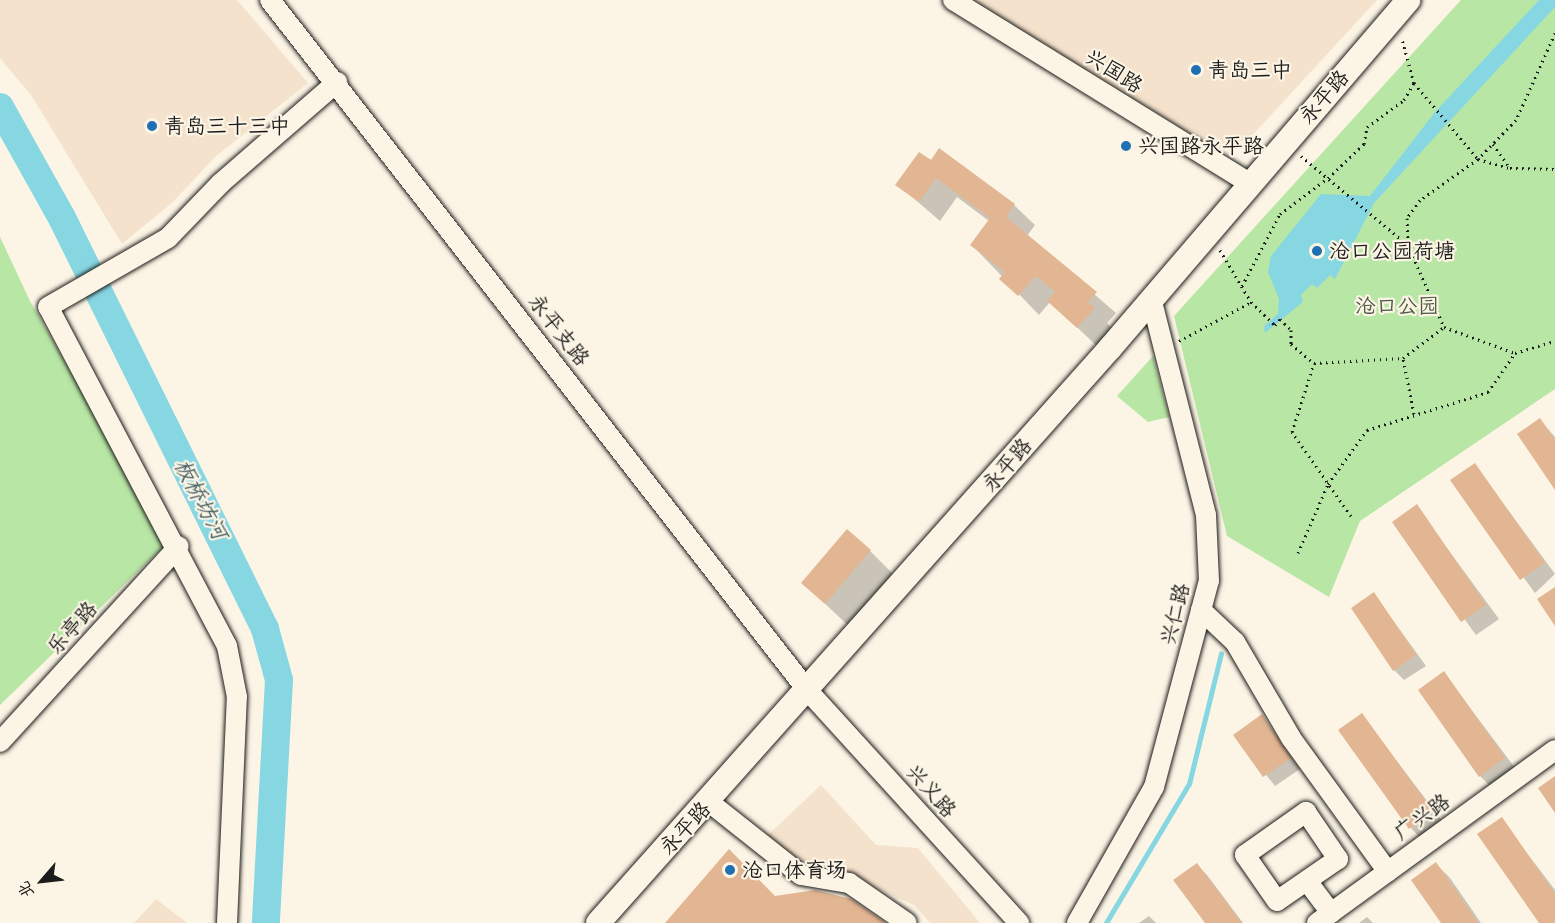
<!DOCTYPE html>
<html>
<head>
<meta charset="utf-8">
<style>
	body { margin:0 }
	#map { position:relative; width:1555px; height:923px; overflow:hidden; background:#fcf5e5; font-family:Itim,"LXGW WenKai TC",sans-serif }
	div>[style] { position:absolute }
	.built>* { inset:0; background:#f4e2cc }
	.green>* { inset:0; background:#b8e6a4 }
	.water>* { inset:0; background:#87d7e3 }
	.shadow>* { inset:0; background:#0003 }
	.stream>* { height:4.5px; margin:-2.25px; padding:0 2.25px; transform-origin:2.25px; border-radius:2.25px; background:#87d7e3 }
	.river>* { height:28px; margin:-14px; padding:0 14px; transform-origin:14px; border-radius:14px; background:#87d7e3 }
	.building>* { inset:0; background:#e3b693 }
	.path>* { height:3px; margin-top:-1.5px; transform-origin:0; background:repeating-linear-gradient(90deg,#1c1c1c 0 1.5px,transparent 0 6px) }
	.roads { filter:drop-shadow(0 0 2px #1c1c1c) drop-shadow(0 0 2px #1c1c1c) }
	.minor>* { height:20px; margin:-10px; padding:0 10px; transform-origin:10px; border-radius:10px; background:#fcf5e5 }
	.major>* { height:24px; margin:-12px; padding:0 12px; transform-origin:12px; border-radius:12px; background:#fcf5e5 }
	.dots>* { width:16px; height:16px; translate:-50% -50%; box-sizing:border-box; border:3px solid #fcf5e5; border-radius:50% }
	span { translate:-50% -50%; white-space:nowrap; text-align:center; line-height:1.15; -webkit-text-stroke:4.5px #fcf5e5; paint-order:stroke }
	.poi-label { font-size:21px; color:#1c1c1c }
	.left { translate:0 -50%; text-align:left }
	.street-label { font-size:21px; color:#1c1c1c }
	.park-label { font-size:21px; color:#4b5945 }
	.water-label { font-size:22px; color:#415d62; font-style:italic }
	.north { position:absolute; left:12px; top:851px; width:60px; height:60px; -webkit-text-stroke:4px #fcf5e5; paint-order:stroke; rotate:242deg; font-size:16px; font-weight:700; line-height:24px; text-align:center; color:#1c1c1c }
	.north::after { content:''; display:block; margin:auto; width:21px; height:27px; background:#1c1c1c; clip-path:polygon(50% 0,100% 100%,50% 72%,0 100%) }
</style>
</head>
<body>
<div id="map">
	<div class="built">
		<div style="clip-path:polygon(0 0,237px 0,308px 83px,215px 157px,173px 202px,122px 244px,31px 95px,0 58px)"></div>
		<div style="clip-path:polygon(968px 0,1377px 0,1249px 139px,1205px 150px)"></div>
		<div style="clip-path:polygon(821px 785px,876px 845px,918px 848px,980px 923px,930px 923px,914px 905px,862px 882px,806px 880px,766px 837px)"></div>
		<div style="clip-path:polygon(156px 899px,187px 923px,134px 923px)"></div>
	</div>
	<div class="green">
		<div style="clip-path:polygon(1461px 0,1555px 0,1555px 389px,1360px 521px,1329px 597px,1227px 536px,1174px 316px)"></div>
		<div style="clip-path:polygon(0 237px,30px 301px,168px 542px,0 705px)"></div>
		<div style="clip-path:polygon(1153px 356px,1169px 417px,1148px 422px,1117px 396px)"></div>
	</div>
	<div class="water">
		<div style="clip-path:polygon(1539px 0,1555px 0,1555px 7px,1374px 203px,1335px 279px,1330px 275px,1317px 288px,1312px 284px,1301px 295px,1303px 302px,1265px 333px,1264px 326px,1278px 314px,1279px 299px,1268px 272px,1271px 256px,1321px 194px,1370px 196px,1435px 112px)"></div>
	</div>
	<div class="shadow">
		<div style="clip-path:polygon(920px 154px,1014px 205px,1035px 225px,1027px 236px,1116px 313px,1107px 323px,1114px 330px,1098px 347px,1050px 302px,1039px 315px,972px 245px,989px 221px,957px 197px,940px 221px,897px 184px)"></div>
		<div style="clip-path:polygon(1540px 420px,1555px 437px,1555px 487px)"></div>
		<div style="clip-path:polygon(1475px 465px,1555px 574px,1535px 593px,1452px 481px)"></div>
		<div style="clip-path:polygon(1416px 506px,1499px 619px,1476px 635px,1394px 522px)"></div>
		<div style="clip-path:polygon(870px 551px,898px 579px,854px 631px,803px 583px)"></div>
		<div style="clip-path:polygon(1374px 594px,1426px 666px,1404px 680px,1394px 670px)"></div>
		<div style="clip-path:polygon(1444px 673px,1518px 772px,1494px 790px,1480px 776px)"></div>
		<div style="clip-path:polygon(1362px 715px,1446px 826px,1424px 842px,1411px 828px)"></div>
		<div style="clip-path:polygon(1262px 716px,1300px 769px,1275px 786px,1235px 736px)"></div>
		<div style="clip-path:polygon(1501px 819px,1555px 890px,1555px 923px,1541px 923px)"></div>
		<div style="clip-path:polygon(1436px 864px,1450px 878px,1481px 923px,1443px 923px)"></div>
		<div style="clip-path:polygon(1197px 865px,1207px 875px,1243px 923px,1207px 923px)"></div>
		<div style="clip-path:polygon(1149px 916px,1156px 923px,1139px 923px)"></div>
		<div style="clip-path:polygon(1367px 917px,1373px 923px,1359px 923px)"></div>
	</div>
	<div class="stream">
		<div style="left:1106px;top:923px;width:162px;rotate:-59.2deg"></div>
		<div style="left:1189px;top:784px;width:134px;rotate:-76.2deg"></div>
	</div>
	<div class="river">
		<div style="left:0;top:107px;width:127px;rotate:60.8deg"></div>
		<div style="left:62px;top:218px;width:458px;rotate:63.7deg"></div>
		<div style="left:265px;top:629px;width:53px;rotate:74.6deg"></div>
		<div style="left:279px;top:680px;width:243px;rotate:93.1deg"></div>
	</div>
	<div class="building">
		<div style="clip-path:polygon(939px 148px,1015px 204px,1006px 217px,1097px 292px,1088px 302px,1095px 308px,1077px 328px,1047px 301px,1055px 292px,1036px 276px,1018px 296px,999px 279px,1005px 272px,970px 245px,990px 218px,936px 178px,919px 202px,895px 185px,919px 152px,931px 160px)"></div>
		<div style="clip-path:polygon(1540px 418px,1555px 440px,1555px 490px,1517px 434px)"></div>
		<div style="clip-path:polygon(1475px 463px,1545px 563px,1520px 580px,1450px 480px)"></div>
		<div style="clip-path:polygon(1417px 504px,1486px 605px,1461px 622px,1392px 522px)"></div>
		<div style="clip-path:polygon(847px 529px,871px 550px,825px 604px,801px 583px)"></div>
		<div style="clip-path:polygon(1555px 587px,1555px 626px,1537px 599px)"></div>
		<div style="clip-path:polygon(1374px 592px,1416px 655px,1393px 671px,1351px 608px)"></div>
		<div style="clip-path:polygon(1444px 671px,1505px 758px,1479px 777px,1418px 690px)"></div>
		<div style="clip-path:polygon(1362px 713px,1433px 811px,1409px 829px,1338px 730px)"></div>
		<div style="clip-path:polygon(1262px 714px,1291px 758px,1263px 777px,1233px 735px)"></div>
		<div style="clip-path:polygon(1555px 776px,1555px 813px,1538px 788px)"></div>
		<div style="clip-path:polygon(1502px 817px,1555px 894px,1555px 923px,1539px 923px,1477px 834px)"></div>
		<div style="clip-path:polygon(729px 849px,775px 896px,815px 890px,851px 899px,886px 923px,665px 923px)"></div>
		<div style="clip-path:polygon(1436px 862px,1478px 923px,1441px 923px,1411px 880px)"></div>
		<div style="clip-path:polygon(1197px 863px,1242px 923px,1205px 923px,1173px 880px)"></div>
	</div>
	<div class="path">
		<div style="left:1555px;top:33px;width:95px;rotate:114.1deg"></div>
		<div style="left:1516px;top:120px;width:54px;rotate:134.3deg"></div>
		<div style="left:1478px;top:159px;width:71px;rotate:144.7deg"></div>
		<div style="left:1420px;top:200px;width:22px;rotate:126deg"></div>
		<div style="left:1407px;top:218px;width:27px;rotate:88deg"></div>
		<div style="left:1408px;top:245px;width:90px;rotate:66.3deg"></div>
		<div style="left:1444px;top:327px;width:76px;rotate:20.1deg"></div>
		<div style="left:1515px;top:353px;width:42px;rotate:-16.7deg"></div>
		<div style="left:1414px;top:83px;width:99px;rotate:49.9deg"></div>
		<div style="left:1478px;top:159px;width:33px;rotate:16deg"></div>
		<div style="left:1493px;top:144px;width:29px;rotate:55deg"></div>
		<div style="left:1510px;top:168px;width:45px;rotate:1.3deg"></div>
		<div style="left:1301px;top:156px;width:139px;rotate:39.8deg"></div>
		<div style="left:1220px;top:250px;width:61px;rotate:59.2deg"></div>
		<div style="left:1251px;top:302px;width:33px;rotate:44deg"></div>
		<div style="left:1275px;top:325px;width:8px;rotate:-50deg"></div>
		<div style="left:1280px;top:319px;width:16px;rotate:45deg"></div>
		<div style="left:1291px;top:330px;width:14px;rotate:90deg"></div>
		<div style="left:1291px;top:344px;width:30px;rotate:40deg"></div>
		<div style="left:1242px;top:286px;width:81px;rotate:-62.2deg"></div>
		<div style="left:1280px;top:214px;width:60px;rotate:-36.9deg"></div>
		<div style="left:1328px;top:178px;width:50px;rotate:-43.4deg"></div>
		<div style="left:1364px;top:144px;width:17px;rotate:-80deg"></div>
		<div style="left:1367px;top:127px;width:46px;rotate:-36.1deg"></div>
		<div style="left:1404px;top:100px;width:20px;rotate:-60deg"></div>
		<div style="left:1414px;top:83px;width:46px;rotate:-105.3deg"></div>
		<div style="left:1179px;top:341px;width:82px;rotate:-28.4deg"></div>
		<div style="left:1414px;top:414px;width:57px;rotate:-101.1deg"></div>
		<div style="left:1403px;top:358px;width:51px;rotate:-37.1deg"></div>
		<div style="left:1351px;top:516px;width:103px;rotate:-125.1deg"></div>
		<div style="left:1292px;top:432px;width:72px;rotate:-72.3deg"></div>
		<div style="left:1314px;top:363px;width:89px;rotate:-3.2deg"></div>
		<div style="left:1298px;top:553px;width:75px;rotate:-66.5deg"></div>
		<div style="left:1328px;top:484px;width:67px;rotate:-54.2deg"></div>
		<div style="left:1367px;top:430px;width:127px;rotate:-17.4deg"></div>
		<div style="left:1488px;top:392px;width:47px;rotate:-55.3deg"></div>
	</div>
	<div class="roads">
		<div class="minor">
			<div style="left:270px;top:0;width:876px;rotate:52.1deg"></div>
			<div style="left:808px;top:691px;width:314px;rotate:47.7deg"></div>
			<div style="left:953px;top:0;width:348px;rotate:31.7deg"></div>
			<div style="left:1201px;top:610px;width:47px;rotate:43.3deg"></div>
			<div style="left:1235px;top:642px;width:111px;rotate:59.7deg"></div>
			<div style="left:1291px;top:738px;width:165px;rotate:54.1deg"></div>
			<div style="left:0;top:742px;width:265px;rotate:-47.6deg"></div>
			<div style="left:709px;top:802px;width:117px;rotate:38.4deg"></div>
			<div style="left:801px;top:875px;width:49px;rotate:9.5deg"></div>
			<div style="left:849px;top:883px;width:70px;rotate:34.6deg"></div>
			<div style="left:1306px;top:812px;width:57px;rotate:55.8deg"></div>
			<div style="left:1338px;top:859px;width:74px;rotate:145.5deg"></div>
			<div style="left:1277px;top:901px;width:56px;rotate:-124.8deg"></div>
			<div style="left:1245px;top:855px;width:75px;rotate:-35.2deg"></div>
			<div style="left:1307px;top:881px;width:40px;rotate:53deg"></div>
			<div style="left:227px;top:923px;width:226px;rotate:-87.5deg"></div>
			<div style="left:237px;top:697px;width:52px;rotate:-101.1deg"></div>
			<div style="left:227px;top:646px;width:383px;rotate:-117.8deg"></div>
			<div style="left:48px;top:307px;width:138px;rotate:-29.9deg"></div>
			<div style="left:168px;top:238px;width:76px;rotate:-46.1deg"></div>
			<div style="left:221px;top:183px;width:154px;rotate:-41deg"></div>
			<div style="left:1077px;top:923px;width:156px;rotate:-60.5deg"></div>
			<div style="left:1154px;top:787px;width:213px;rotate:-75.1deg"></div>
			<div style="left:1209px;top:581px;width:66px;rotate:-92.6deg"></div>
			<div style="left:1206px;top:515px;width:224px;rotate:-104.2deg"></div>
			<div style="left:1317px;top:923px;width:294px;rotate:-36deg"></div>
		</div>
		<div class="major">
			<div style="left:598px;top:923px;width:771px;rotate:-48.31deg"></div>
			<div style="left:1111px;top:347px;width:457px;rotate:-49.4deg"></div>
		</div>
	</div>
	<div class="dots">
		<div style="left:1196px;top:70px;background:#1f6fb2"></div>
		<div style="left:152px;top:126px;background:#1f6fb2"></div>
		<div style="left:1126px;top:146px;background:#1f6fb2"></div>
		<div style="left:1317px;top:251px;background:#1f6fb2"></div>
		<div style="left:730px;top:870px;background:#1f6fb2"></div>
	</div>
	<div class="poi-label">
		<span class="left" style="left:1208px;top:70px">青岛三中</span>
		<span class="left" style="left:164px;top:126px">青岛三十三中</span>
		<span class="left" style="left:1138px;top:146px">兴国路永平路</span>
		<span class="left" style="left:1329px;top:251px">沧口公园荷塘</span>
		<span class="left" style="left:742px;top:870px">沧口体育场</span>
	</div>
	<div class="street-label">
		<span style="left:1114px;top:71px;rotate:32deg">兴国路</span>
		<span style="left:1324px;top:97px;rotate:-49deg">永平路</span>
		<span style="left:559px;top:330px;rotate:52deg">永平支路</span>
		<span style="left:1007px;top:465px;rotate:-49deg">永平路</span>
		<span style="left:1175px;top:614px;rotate:-76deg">兴仁路</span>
		<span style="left:72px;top:628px;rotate:-48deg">乐亭路</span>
		<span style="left:931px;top:791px;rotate:48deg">兴义路</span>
		<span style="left:1422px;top:817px;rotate:-36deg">广兴路</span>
		<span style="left:685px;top:828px;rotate:-47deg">永平路</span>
	</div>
	<div class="park-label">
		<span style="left:1397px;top:306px">沧口公园</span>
	</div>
	<div class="water-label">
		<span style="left:201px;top:499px;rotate:62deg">板桥坊河</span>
	</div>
	<div class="north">北</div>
</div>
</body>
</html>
